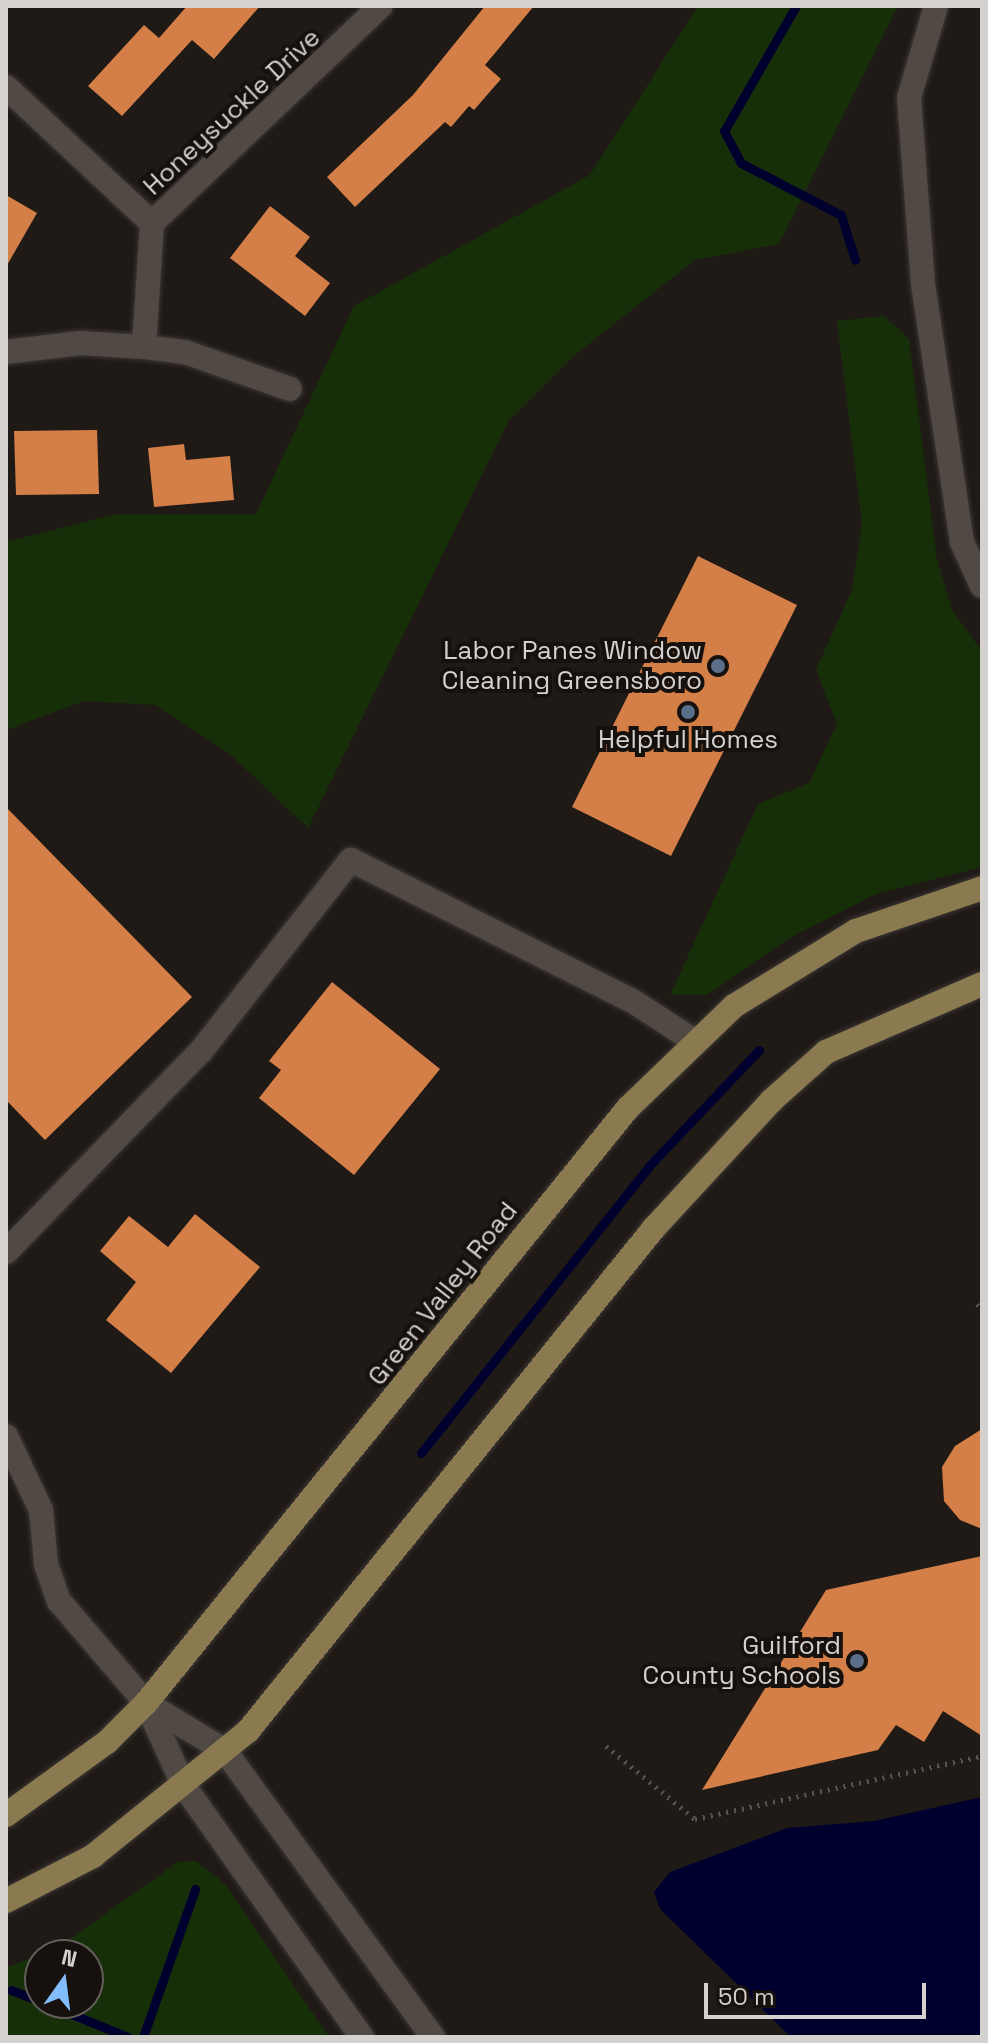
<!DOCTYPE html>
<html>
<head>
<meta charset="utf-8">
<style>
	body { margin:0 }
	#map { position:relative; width:988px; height:2043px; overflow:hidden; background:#201a17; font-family:"Space Grotesk",sans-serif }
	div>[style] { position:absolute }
	.green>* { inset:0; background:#172f08 }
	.water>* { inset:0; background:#00002f }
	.stream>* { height:9px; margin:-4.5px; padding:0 4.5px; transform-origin:4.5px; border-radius:4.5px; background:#00002f }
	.building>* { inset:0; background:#d57f48 }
	.path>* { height:5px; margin-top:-2.5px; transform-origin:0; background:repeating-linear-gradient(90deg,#5a5451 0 2px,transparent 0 8px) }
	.roads { filter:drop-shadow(0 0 2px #3b3734) drop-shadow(0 0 2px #3b3734) }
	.minor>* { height:24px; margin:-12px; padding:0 12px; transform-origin:12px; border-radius:12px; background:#504944 }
	.major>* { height:24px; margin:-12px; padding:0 12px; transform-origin:12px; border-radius:12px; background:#8b7a4f }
	.dots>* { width:22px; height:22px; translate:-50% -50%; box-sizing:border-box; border:4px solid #17110e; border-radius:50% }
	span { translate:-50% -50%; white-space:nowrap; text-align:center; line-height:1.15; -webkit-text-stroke:8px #17110e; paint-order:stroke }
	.street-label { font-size:26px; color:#d5d1ce }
	.poi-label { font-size:26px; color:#d5d1ce }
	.right { translate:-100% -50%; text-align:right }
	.frame { position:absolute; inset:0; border:8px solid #d5d1ce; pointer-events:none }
	.north { position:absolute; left:24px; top:1939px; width:80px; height:80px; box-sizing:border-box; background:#17110e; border:2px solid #635e5b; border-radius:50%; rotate:14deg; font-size:22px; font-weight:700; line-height:32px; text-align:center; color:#d5d1ce }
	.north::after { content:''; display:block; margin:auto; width:28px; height:36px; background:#82bcfa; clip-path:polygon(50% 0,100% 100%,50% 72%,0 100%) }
	.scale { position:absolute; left:704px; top:1983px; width:222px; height:36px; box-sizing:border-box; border:4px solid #d5d1ce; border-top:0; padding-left:10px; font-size:24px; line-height:28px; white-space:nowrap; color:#d5d1ce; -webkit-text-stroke:6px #17110e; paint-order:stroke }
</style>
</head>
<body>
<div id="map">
	<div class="green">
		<div style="clip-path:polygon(698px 6px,898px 6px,779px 244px,695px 260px,571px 358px,509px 420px,308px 828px,230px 754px,155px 705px,84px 701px,6px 730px,6px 542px,116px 514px,256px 514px,354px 306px,590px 175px)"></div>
		<div style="clip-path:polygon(884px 316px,909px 339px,937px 560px,952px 609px,982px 652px,982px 867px,876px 894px,791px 937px,707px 995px,670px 995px,758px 804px,809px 783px,837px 724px,816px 670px,852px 590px,862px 523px,837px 321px)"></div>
		<div style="clip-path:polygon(evenodd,196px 1861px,225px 1884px,329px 2037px,6px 2037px,6px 1968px,63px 1944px,178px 1862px,196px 1861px,40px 1955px,88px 1955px,88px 2003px,40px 2003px,40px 1955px)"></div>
	</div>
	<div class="water">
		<div style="clip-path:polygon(982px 1797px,982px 2037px,791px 2037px,660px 1909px,654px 1892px,670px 1872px,787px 1828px,874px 1821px)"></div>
	</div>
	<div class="stream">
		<div style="left:796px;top:6px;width:144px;rotate:119.9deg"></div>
		<div style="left:724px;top:131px;width:36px;rotate:62deg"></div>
		<div style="left:741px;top:163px;width:113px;rotate:27.5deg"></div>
		<div style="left:841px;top:215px;width:47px;rotate:72.7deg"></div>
		<div style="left:421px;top:1453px;width:367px;rotate:-51.5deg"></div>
		<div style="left:649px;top:1166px;width:160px;rotate:-46.5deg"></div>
		<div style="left:11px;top:1990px;width:31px;rotate:21deg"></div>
		<div style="left:44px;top:2003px;width:91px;rotate:22deg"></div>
		<div style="left:143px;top:2037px;width:157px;rotate:-70.6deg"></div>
	</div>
	<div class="building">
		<div style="clip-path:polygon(187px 6px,260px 6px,214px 59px,192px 40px,122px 116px,88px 86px,144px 25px,159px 38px)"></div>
		<div style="clip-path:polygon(485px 6px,534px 6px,485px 65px,501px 79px,474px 110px,469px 106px,451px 127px,445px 122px,355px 207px,327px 177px,413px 95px)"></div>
		<div style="clip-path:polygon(6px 195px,37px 213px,6px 267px)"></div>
		<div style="clip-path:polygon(270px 206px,310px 237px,295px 256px,330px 283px,305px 316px,230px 258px)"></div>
		<div style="clip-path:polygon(97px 430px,99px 494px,16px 495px,14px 431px)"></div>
		<div style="clip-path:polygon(184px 444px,186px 460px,230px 456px,234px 500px,154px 507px,148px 448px)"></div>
		<div style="clip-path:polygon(698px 556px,797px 605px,671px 856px,572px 807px)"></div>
		<div style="clip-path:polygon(6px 807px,192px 997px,45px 1140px,6px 1100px)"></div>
		<div style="clip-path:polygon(332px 982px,440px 1069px,354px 1175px,259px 1098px,281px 1070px,269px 1061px)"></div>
		<div style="clip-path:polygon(195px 1214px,260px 1267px,171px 1373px,106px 1320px,136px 1282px,100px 1251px,129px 1216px,168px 1247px)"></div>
		<div style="clip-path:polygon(982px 1429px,982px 1529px,960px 1520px,944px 1501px,942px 1467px,955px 1446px)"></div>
		<div style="clip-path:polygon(982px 1556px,982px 1736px,943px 1711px,924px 1742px,896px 1725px,878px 1750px,702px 1790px,826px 1590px)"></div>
	</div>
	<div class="path">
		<div style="left:977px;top:1304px;width:8px;rotate:50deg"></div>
		<div style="left:606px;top:1746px;width:115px;rotate:39.4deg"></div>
		<div style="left:695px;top:1819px;width:294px;rotate:-12.4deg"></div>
	</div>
	<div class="roads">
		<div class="minor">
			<div style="left:936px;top:6px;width:96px;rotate:106.4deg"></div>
			<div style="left:909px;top:98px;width:187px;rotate:85.7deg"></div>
			<div style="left:923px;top:284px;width:261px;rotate:81.4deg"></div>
			<div style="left:962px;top:542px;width:48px;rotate:65.6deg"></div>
			<div style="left:6px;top:87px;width:200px;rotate:43deg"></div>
			<div style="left:152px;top:223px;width:124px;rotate:93.7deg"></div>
			<div style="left:152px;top:223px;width:315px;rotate:-43.5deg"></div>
			<div style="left:6px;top:352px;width:75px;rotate:-6.9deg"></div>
			<div style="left:80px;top:343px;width:64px;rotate:3.6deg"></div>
			<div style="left:144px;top:347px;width:41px;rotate:7deg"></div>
			<div style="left:185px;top:352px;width:111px;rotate:19.4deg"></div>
			<div style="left:6px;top:1252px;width:280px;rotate:-45.9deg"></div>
			<div style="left:201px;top:1051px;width:243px;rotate:-51.9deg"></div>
			<div style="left:351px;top:860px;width:313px;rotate:26.6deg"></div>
			<div style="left:631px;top:1000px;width:77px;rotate:32.9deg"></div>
			<div style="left:6px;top:1436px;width:82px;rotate:64.7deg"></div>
			<div style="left:41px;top:1510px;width:54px;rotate:84.7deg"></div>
			<div style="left:46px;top:1564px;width:39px;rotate:71deg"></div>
			<div style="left:59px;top:1601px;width:134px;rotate:49.5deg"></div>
			<div style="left:146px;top:1703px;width:92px;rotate:31.3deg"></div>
			<div style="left:225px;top:1751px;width:354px;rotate:54deg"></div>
			<div style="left:146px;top:1703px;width:91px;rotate:65.4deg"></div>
			<div style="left:184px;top:1786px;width:308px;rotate:54.7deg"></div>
		</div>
		<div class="major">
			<div style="left:6px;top:1815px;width:125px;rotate:-35.9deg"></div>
			<div style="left:107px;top:1742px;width:55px;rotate:-45deg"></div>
			<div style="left:146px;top:1703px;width:766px;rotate:-50.99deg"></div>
			<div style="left:628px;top:1108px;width:147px;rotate:-43.9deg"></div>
			<div style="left:734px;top:1006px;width:143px;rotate:-31.6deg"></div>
			<div style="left:856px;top:931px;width:133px;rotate:-18.8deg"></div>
			<div style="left:6px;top:1901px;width:98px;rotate:-27.3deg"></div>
			<div style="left:93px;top:1856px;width:199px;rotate:-38.9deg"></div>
			<div style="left:248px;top:1731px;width:646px;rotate:-51.09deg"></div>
			<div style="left:654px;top:1228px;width:173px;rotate:-47.3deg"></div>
			<div style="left:771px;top:1101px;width:74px;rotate:-41.7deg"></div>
			<div style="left:826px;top:1052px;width:170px;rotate:-23.6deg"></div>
		</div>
	</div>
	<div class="dots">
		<div style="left:718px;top:666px;background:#5c6f8a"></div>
		<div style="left:688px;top:712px;background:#5c6f8a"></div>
		<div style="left:857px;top:1661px;background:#5c6f8a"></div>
	</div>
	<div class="street-label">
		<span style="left:232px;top:112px;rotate:-43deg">Honeysuckle Drive</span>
		<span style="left:443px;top:1294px;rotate:-52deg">Green Valley Road</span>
	</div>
	<div class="poi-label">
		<span class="right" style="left:702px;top:666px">Labor Panes Window<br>Cleaning Greensboro</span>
		<span style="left:688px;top:740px">Helpful Homes</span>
		<span class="right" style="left:841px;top:1661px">Guilford<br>County Schools</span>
	</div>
	<div class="frame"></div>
	<div class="north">N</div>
	<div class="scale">50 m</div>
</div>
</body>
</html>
